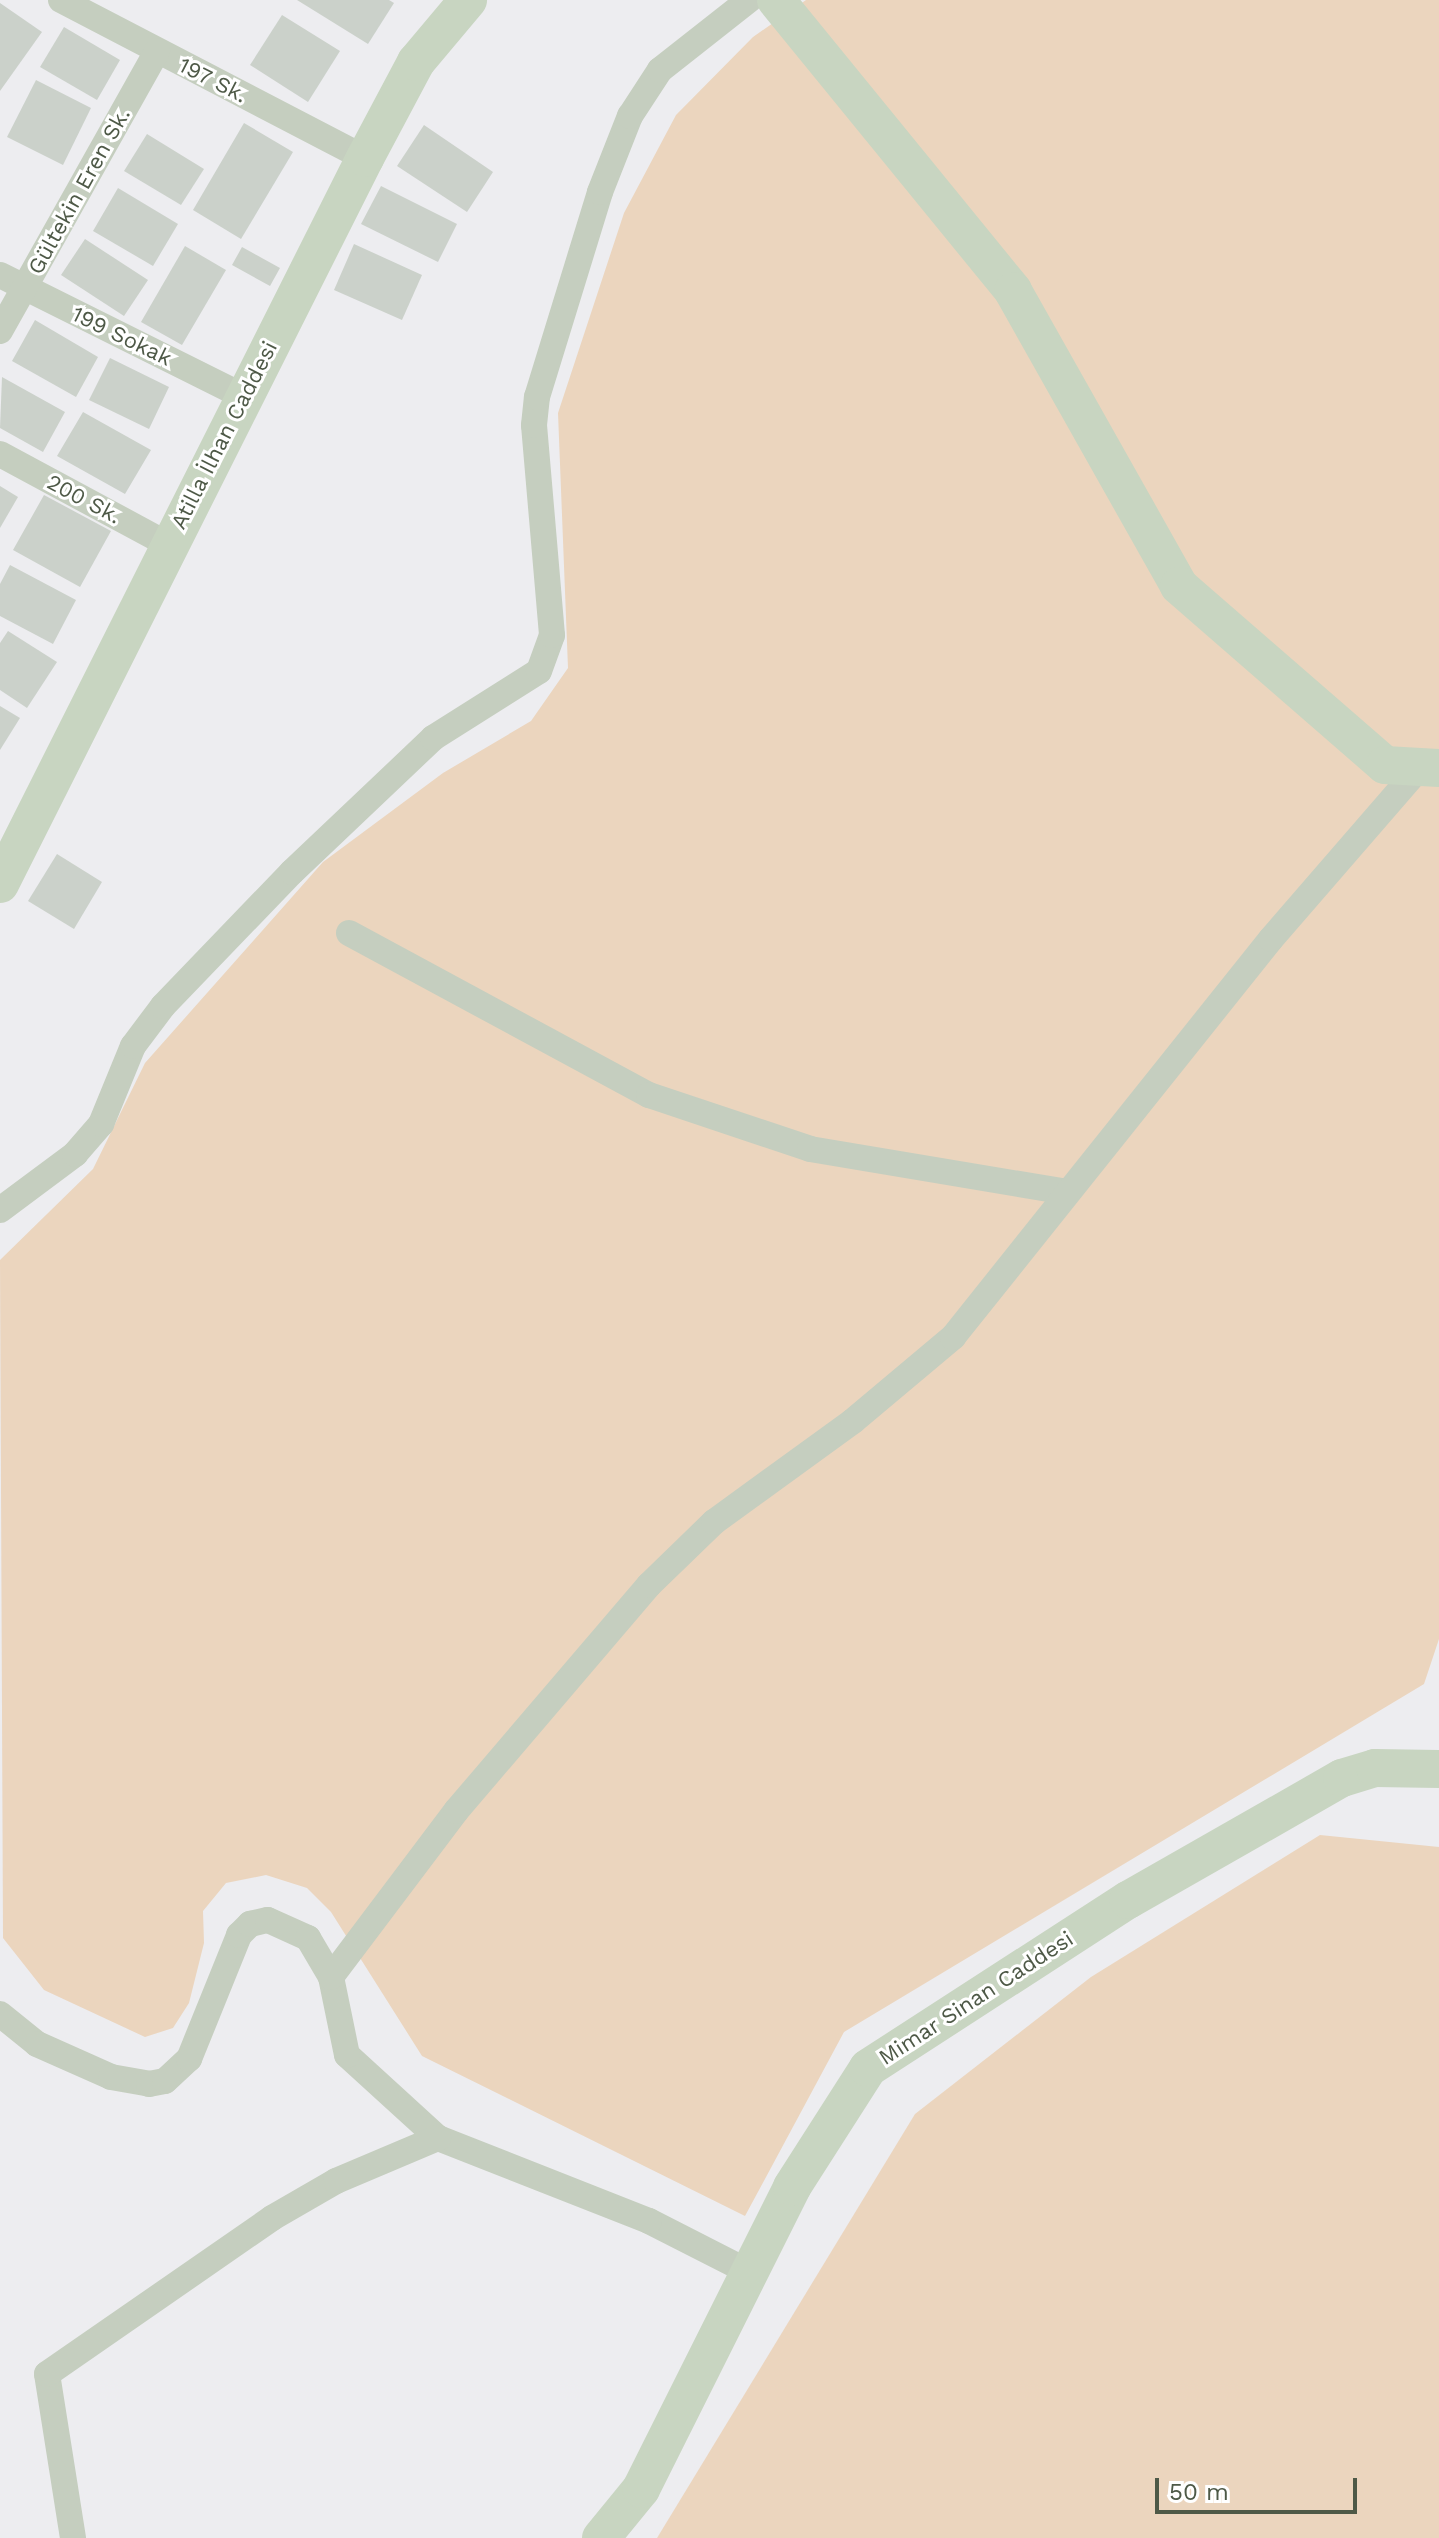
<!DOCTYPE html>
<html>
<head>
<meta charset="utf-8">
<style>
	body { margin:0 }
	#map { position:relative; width:1439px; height:2538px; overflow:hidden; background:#ededf0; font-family:"Work Sans",sans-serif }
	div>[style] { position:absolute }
	.green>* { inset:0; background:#ebd5be }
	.building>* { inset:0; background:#cbd1ca }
	.street>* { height:26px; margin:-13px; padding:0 13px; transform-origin:13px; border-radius:13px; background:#c5cebf }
	.secondary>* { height:38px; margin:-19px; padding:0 19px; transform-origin:19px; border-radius:19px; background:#c8d5c1 }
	span { translate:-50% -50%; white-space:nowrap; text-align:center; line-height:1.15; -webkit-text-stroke:6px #fff; paint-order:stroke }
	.street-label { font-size:22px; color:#4e5947 }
	.scale { position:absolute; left:1155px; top:2478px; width:202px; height:36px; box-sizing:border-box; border:4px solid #4e5947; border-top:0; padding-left:10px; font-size:24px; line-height:28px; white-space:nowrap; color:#4e5947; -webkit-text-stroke:6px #fff; paint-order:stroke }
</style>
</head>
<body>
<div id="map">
	<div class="green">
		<div style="clip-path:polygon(806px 0,1439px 0,1439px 1639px,1424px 1684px,844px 2032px,745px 2216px,422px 2056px,331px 1912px,307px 1888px,266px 1875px,226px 1883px,203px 1911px,204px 1943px,189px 2003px,173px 2028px,145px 2037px,44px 1990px,3px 1938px,0 1260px,93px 1169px,145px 1063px,323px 862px,443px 773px,531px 721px,568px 668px,558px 413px,624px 213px,676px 115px,753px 37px)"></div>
		<div style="clip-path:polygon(1320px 1835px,1439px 1847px,1439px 2538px,657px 2538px,915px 2114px,1091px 1977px)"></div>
	</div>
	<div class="building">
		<div style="clip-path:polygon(297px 0,389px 0,394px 3px,368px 44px)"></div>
		<div style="clip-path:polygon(0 3px,42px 32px,0 91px)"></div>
		<div style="clip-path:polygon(282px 15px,340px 51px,308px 102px,250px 65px)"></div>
		<div style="clip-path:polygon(64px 27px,120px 60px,97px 100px,40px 67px)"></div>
		<div style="clip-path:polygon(36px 80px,91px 108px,63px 165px,7px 137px)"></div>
		<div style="clip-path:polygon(244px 123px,293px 152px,241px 239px,193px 210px)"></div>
		<div style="clip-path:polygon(424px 125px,493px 172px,467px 212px,397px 166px)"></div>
		<div style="clip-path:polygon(147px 134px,204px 169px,181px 205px,124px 171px)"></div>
		<div style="clip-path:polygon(381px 186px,457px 224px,438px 262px,361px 224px)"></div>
		<div style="clip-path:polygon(118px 188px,178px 224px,153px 266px,93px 231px)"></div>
		<div style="clip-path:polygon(85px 239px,148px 280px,124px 316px,61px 275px)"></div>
		<div style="clip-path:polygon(354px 244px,422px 275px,402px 320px,334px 290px)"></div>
		<div style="clip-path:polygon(185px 246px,226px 270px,182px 345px,141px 322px)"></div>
		<div style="clip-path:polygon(242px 247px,280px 268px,270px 286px,232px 265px)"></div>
		<div style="clip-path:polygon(35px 320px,98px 357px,76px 397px,12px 361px)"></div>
		<div style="clip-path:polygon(110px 358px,169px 387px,149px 429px,89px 400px)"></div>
		<div style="clip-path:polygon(2px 377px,65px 412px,43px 452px,0 428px)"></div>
		<div style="clip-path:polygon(83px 412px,151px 450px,125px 494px,57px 456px)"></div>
		<div style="clip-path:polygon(0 486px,18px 497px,0 528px)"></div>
		<div style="clip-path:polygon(44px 495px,111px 531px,80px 587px,13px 550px)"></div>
		<div style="clip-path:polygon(10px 565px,76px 600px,53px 644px,0 616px,0 584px)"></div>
		<div style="clip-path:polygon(8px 631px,57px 662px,27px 708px,0 690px,0 643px)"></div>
		<div style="clip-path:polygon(0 706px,20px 718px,0 750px)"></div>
		<div style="clip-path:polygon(57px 854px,102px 882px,74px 929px,28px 901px)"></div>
	</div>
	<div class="street">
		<div style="left:61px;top:0;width:343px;rotate:27.5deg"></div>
		<div style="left:0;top:275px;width:274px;rotate:26.5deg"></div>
		<div style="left:0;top:331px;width:321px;rotate:-60.7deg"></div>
		<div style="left:0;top:454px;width:190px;rotate:28.3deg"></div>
		<div style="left:349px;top:933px;width:341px;rotate:28.4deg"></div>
		<div style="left:649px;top:1095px;width:170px;rotate:18.5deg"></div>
		<div style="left:810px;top:1149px;width:260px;rotate:9.5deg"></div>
		<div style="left:0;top:1210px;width:94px;rotate:-36.7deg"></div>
		<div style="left:75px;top:1154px;width:40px;rotate:-49deg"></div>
		<div style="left:101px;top:1124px;width:84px;rotate:-67.7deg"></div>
		<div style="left:133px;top:1046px;width:50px;rotate:-53.1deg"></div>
		<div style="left:163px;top:1006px;width:186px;rotate:-46.1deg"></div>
		<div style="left:292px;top:872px;width:195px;rotate:-43.5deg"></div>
		<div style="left:433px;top:738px;width:125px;rotate:-32.3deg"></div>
		<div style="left:539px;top:671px;width:38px;rotate:-70deg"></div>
		<div style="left:552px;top:635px;width:211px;rotate:-94.9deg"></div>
		<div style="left:534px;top:425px;width:28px;rotate:-84deg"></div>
		<div style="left:537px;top:397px;width:214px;rotate:-72.9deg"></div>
		<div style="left:600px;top:192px;width:82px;rotate:-68.5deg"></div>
		<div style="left:630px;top:116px;width:55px;rotate:-56.9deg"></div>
		<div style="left:660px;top:70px;width:113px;rotate:-38.2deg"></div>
		<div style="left:0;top:2014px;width:48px;rotate:39deg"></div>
		<div style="left:37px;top:2044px;width:81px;rotate:24deg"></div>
		<div style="left:111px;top:2077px;width:39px;rotate:10deg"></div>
		<div style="left:149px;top:2084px;width:16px;rotate:-11deg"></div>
		<div style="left:165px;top:2081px;width:33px;rotate:-43deg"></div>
		<div style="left:189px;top:2059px;width:134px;rotate:-68deg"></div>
		<div style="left:239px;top:1935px;width:16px;rotate:-45deg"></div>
		<div style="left:250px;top:1924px;width:18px;rotate:-13deg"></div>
		<div style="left:268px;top:1920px;width:44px;rotate:24.2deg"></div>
		<div style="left:308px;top:1938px;width:45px;rotate:59.5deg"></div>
		<div style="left:749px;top:2272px;width:112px;rotate:-153deg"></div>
		<div style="left:649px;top:2221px;width:227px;rotate:-158.5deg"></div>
		<div style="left:438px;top:2138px;width:123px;rotate:-137.6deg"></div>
		<div style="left:347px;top:2055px;width:80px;rotate:-101.6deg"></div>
		<div style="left:331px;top:1977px;width:208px;rotate:-53deg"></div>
		<div style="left:456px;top:1811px;width:297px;rotate:-49.5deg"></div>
		<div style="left:649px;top:1585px;width:91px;rotate:-44.1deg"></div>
		<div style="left:714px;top:1522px;width:172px;rotate:-36deg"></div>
		<div style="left:853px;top:1421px;width:131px;rotate:-40deg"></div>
		<div style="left:953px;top:1337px;width:509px;rotate:-51.38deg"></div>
		<div style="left:1271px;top:939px;width:228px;rotate:-49.1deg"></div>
		<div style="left:73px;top:2538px;width:166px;rotate:-99deg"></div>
		<div style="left:47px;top:2374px;width:274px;rotate:-34.7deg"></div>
		<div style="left:272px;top:2218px;width:74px;rotate:-30deg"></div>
		<div style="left:336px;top:2181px;width:111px;rotate:-22.9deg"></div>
	</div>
	<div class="secondary">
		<div style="left:776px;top:0;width:375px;rotate:50.8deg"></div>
		<div style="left:1013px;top:291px;width:338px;rotate:60.6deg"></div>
		<div style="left:1179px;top:586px;width:273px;rotate:41deg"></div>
		<div style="left:1385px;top:765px;width:54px;rotate:3.2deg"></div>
		<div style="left:0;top:884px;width:813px;rotate:-63.31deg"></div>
		<div style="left:365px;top:158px;width:109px;rotate:-62deg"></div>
		<div style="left:416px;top:62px;width:81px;rotate:-50deg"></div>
		<div style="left:601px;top:2538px;width:63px;rotate:-50.8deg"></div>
		<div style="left:641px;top:2489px;width:338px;rotate:-63.4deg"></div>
		<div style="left:792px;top:2187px;width:141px;rotate:-57.4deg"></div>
		<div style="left:868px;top:2068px;width:310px;rotate:-32.9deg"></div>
		<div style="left:1128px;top:1900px;width:246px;rotate:-29.7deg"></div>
		<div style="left:1342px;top:1778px;width:34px;rotate:-17deg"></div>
		<div style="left:1375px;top:1768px;width:64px;rotate:0.9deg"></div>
	</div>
	<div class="street-label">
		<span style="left:213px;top:80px;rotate:27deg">197 Sk.</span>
		<span style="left:79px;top:191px;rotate:-61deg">Gültekin Eren Sk.</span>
		<span style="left:122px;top:336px;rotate:26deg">199 Sokak</span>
		<span style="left:224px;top:435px;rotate:-63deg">Atilla İlhan Caddesi</span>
		<span style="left:84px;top:499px;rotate:28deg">200 Sk.</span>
		<span style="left:976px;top:1998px;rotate:-33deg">Mimar Sinan Caddesi</span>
	</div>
	<div class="scale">50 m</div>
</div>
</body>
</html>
